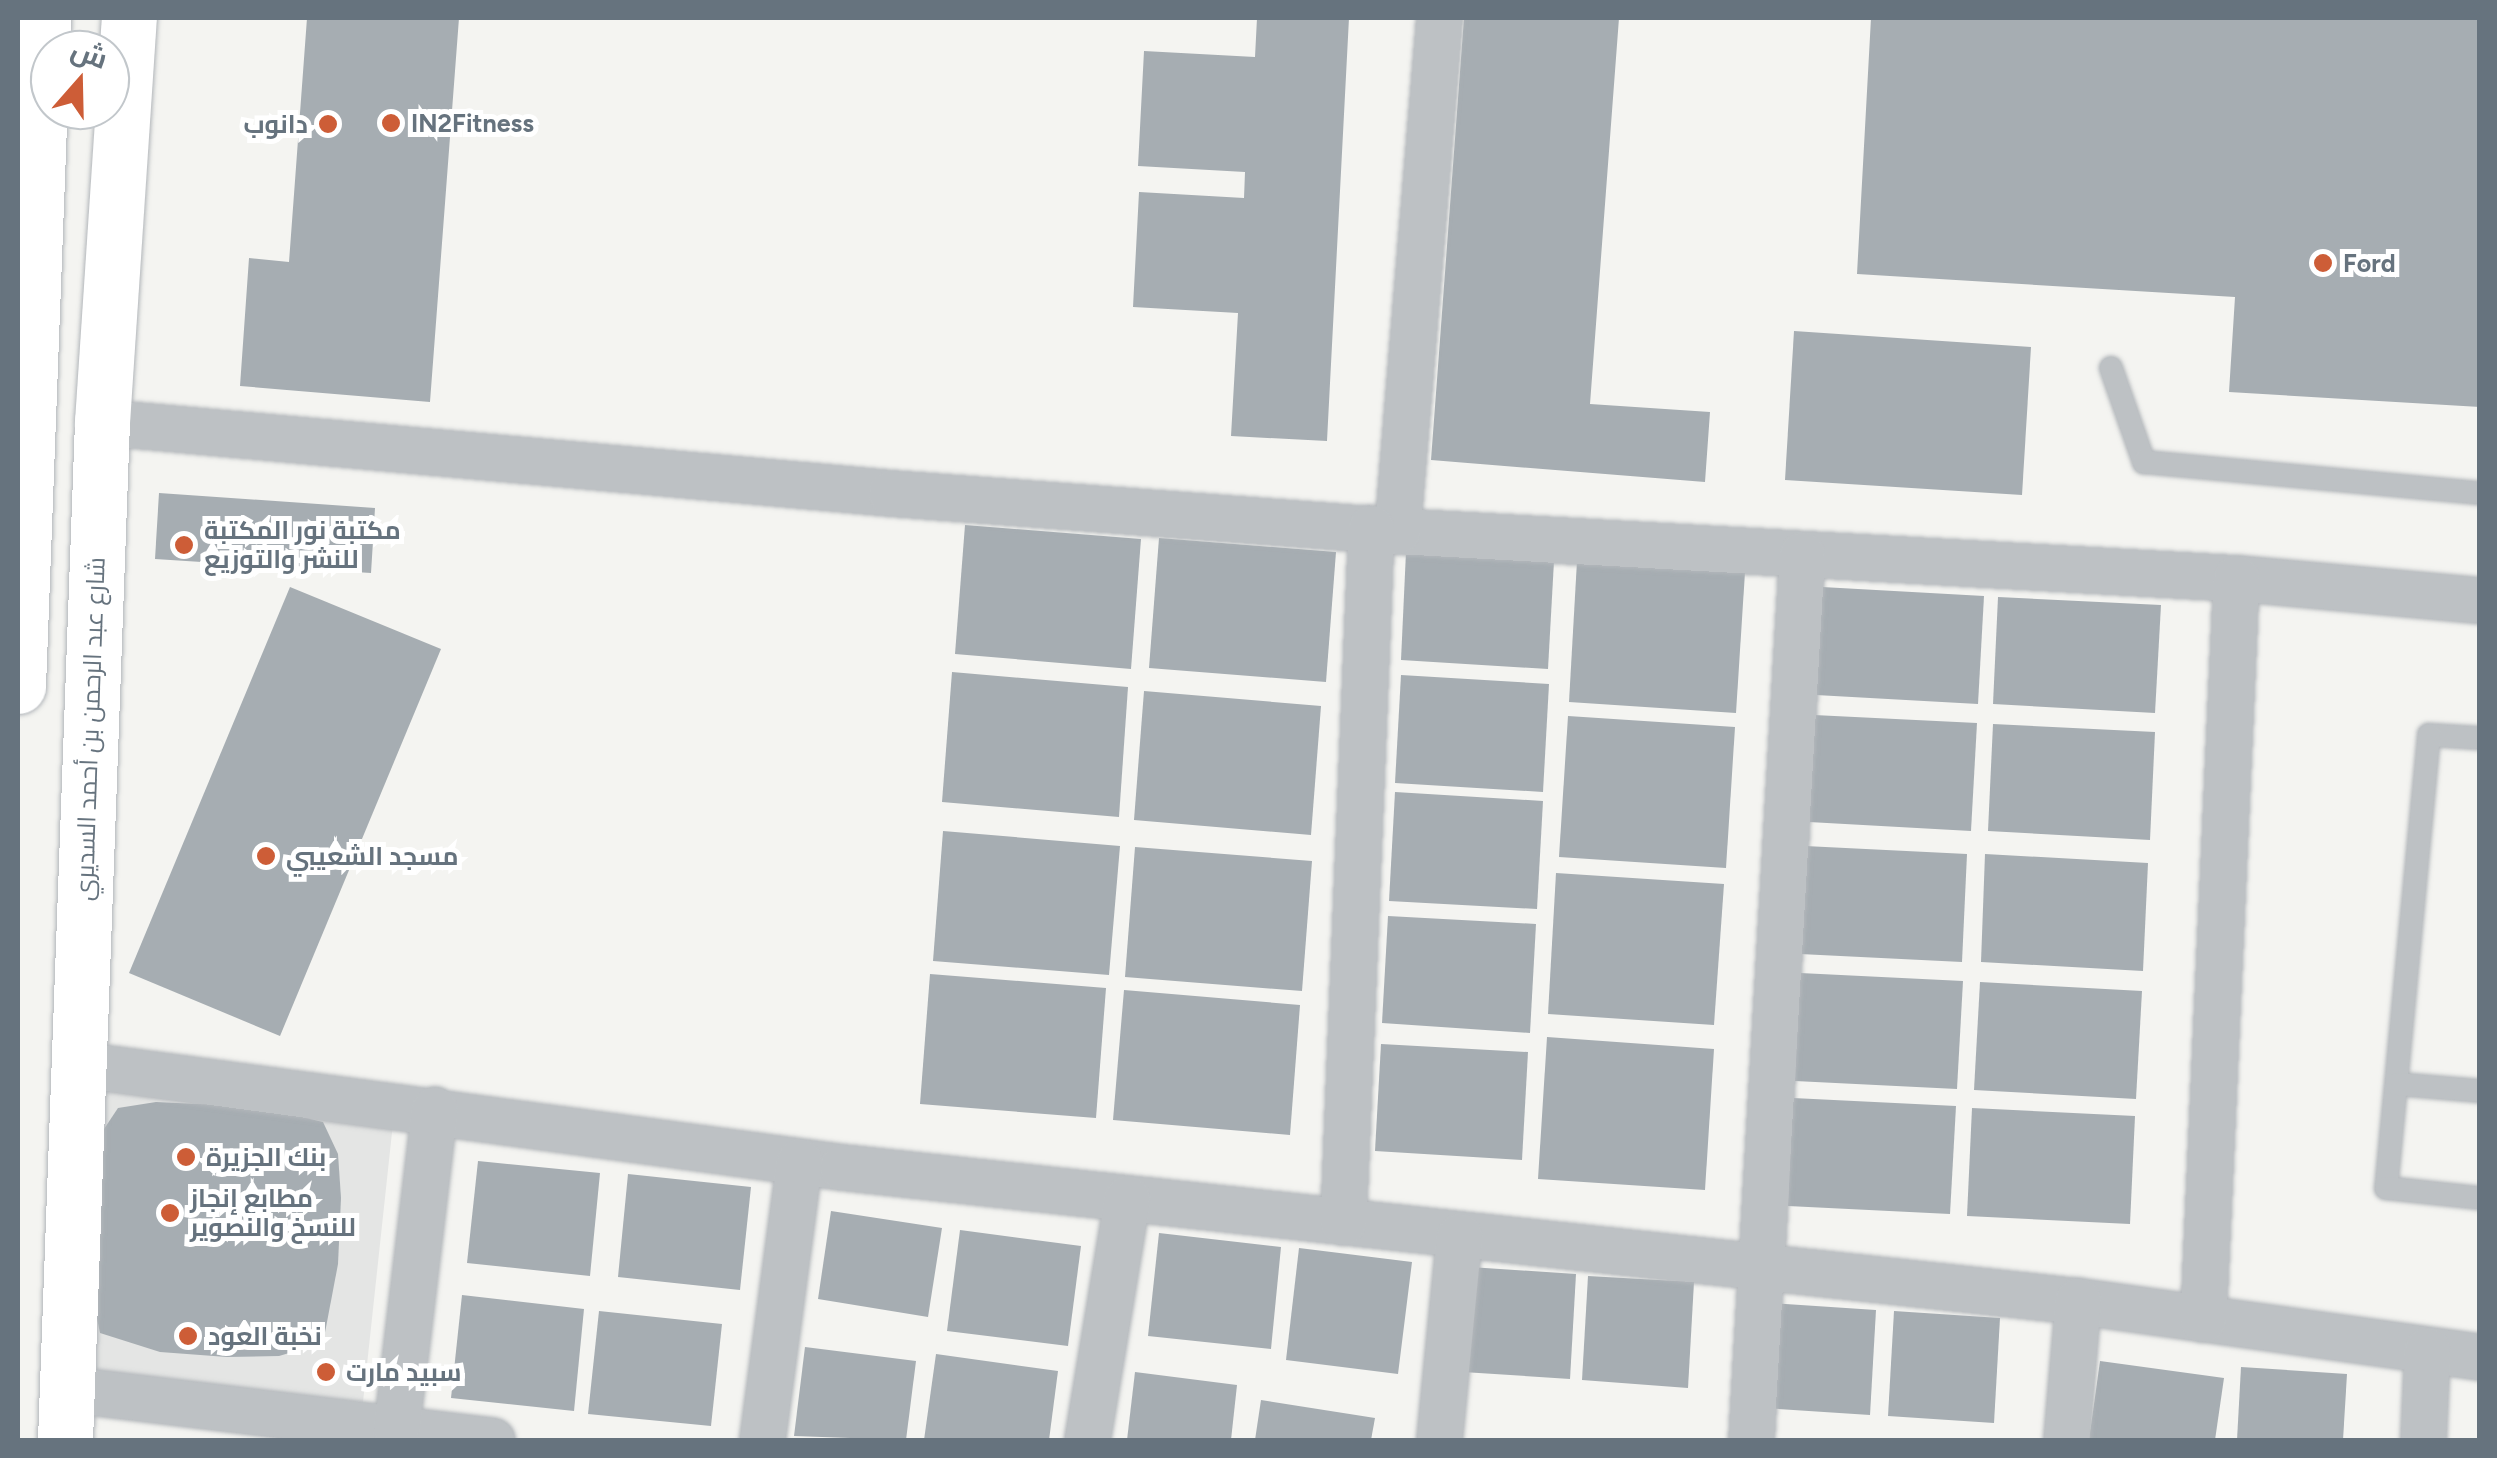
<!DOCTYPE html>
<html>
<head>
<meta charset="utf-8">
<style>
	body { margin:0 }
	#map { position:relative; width:2497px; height:1458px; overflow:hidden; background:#f4f4f1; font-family:Figtree,Cairo,sans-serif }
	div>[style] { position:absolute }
	.built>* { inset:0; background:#e4e5e4 }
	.building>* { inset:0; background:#a6adb2 }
	.roads { filter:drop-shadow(0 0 2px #b2b6ba) drop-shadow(0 0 2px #b2b6ba) }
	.lane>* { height:22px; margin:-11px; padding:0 11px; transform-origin:11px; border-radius:11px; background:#bdc1c4 }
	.street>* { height:45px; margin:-22.5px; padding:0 22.5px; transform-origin:22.5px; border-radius:22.5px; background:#bdc1c4 }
	.secondary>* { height:55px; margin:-27.5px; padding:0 27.5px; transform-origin:27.5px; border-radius:27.5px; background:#fff }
	.dots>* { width:28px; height:28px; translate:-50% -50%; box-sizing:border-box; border:5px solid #fff; border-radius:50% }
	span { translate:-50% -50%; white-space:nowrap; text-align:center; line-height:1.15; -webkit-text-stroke:10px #fff; paint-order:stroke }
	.poi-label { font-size:25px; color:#66737e; font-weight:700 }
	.left { translate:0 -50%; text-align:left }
	.right { translate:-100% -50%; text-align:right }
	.street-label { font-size:25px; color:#66737e }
	.frame { position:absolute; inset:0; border:20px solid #66737e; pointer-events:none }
	.north { position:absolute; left:30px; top:30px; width:100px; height:100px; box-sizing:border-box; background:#fff; border:2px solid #c2c7cb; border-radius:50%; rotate:20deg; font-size:28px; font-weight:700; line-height:40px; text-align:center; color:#66737e }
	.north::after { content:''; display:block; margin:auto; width:35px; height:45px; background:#cd5d37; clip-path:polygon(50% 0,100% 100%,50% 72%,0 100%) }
</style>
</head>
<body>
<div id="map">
	<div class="built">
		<div style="clip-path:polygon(91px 1084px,394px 1114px,363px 1402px,77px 1374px)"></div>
	</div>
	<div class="building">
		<div style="clip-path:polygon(307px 18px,459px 18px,430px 402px,240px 386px,249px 258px,289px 262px)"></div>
		<div style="clip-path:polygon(1257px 18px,1349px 18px,1327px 441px,1231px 436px,1238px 313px,1133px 307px,1139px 192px,1244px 198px,1245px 172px,1138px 166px,1144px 51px,1255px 57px)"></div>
		<div style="clip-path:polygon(1464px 18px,1619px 18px,1590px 404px,1710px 412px,1705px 482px,1431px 460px)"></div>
		<div style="clip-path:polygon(1871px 18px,2480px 18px,2480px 407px,2229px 392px,2235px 297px,1857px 274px)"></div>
		<div style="clip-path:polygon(1794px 331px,2031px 347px,2022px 495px,1785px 480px)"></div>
		<div style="clip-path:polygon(159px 493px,375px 508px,371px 573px,155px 559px)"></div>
		<div style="clip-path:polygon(965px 525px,1141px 539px,1131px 669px,955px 654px)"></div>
		<div style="clip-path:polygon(1159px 538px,1336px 552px,1326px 682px,1149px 668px)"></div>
		<div style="clip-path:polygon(1406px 552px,1554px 561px,1548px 669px,1401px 660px)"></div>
		<div style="clip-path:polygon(1577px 561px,1745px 572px,1736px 713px,1569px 702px)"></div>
		<div style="clip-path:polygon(290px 587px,441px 649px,280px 1036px,129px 973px)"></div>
		<div style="clip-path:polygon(1822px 587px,1984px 596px,1978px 704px,1816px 695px)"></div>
		<div style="clip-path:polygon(1998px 597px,2161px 605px,2155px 713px,1993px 704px)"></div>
		<div style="clip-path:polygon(952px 672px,1128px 687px,1119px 817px,942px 802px)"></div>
		<div style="clip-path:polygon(1401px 675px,1549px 684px,1543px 792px,1395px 783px)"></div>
		<div style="clip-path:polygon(1144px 691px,1321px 706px,1311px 835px,1134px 820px)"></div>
		<div style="clip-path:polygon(1814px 715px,1977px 723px,1971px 831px,1809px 822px)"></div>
		<div style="clip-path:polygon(1568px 716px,1735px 727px,1726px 868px,1559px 857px)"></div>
		<div style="clip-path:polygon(1993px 724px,2155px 732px,2150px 840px,1988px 831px)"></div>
		<div style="clip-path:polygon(1395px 792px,1543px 801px,1537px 909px,1389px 901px)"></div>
		<div style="clip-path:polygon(943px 831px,1120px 846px,1109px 975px,933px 961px)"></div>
		<div style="clip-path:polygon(1805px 846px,1967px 854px,1962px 962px,1800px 954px)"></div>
		<div style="clip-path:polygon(1135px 847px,1312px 861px,1302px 991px,1125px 977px)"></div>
		<div style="clip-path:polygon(1985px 854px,2148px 863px,2143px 971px,1981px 962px)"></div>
		<div style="clip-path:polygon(1556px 873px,1724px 884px,1714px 1025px,1548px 1014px)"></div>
		<div style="clip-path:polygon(1388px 916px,1536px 924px,1530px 1033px,1382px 1023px)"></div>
		<div style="clip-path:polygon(1800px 973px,1963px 981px,1957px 1089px,1795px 1081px)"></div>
		<div style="clip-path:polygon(930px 974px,1106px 988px,1096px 1118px,920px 1104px)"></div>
		<div style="clip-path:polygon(1980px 982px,2142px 991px,2136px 1099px,1974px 1090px)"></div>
		<div style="clip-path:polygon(1124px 990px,1300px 1005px,1290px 1135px,1113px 1120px)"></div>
		<div style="clip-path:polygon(1547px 1037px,1714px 1049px,1705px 1190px,1538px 1179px)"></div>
		<div style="clip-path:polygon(1381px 1044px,1528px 1052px,1522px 1160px,1375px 1151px)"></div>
		<div style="clip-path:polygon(1793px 1098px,1956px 1106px,1950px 1214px,1788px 1206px)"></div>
		<div style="clip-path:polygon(156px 1102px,259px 1107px,323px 1122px,338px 1154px,341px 1198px,338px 1264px,323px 1343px,279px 1356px,227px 1357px,160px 1352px,100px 1333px,87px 1270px,100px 1135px,118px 1108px)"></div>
		<div style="clip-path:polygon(1972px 1108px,2135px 1116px,2130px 1224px,1967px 1216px)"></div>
		<div style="clip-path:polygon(478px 1161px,600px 1173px,590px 1276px,467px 1263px)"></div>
		<div style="clip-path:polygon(628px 1174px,751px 1187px,740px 1290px,618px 1277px)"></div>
		<div style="clip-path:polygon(831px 1211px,942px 1228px,928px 1317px,818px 1299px)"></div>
		<div style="clip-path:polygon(960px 1230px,1081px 1246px,1068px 1346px,947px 1331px)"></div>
		<div style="clip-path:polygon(1159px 1233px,1281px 1247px,1271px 1349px,1148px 1336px)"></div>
		<div style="clip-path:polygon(1299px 1248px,1412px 1262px,1398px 1374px,1286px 1360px)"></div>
		<div style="clip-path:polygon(1470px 1267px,1576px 1274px,1570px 1379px,1463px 1372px)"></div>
		<div style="clip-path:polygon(1588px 1276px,1694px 1282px,1688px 1388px,1582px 1380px)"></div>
		<div style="clip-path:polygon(462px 1295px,584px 1309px,574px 1411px,451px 1398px)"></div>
		<div style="clip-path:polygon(1770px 1303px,1876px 1310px,1870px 1415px,1764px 1408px)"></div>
		<div style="clip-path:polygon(599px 1311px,722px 1324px,711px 1426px,588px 1414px)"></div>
		<div style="clip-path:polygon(1894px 1311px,2000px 1318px,1994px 1423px,1888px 1416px)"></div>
		<div style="clip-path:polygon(805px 1347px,916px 1361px,906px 1440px,794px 1436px)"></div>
		<div style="clip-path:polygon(936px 1354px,1058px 1371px,1049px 1440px,924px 1440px)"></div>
		<div style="clip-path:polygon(2100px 1361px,2224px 1378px,2215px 1440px,2089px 1440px)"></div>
		<div style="clip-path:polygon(2241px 1367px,2347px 1374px,2343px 1440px,2237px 1440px)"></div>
		<div style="clip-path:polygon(1135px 1372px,1237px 1385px,1231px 1440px,1127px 1440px)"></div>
		<div style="clip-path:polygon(1261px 1400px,1375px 1418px,1371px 1440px,1255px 1440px)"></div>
	</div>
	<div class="roads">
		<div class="lane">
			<div style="left:2111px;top:368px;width:100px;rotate:70.7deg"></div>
			<div style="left:2144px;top:462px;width:337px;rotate:5.3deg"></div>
			<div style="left:2480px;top:738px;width:51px;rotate:-176.6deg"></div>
			<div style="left:2429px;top:735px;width:455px;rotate:95.4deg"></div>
			<div style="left:2386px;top:1188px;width:95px;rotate:6.1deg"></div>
			<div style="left:2397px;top:1084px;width:83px;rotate:4.8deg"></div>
		</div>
		<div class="street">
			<div style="left:102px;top:422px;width:792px;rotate:5.14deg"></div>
			<div style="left:891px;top:493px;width:507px;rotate:4.29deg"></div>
			<div style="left:1397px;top:531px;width:840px;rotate:3.21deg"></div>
			<div style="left:2236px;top:578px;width:245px;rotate:5.2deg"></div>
			<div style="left:1397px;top:531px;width:515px;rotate:-85.32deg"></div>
			<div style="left:78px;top:1064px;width:771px;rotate:7.68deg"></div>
			<div style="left:842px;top:1167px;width:1243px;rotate:6.19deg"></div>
			<div style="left:2078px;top:1301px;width:406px;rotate:7.9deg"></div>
			<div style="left:1343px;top:1222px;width:695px;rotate:-87.69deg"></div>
			<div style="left:2203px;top:1319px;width:742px;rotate:-87.45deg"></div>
			<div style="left:68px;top:1389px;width:427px;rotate:6.9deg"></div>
			<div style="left:396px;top:1430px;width:323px;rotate:-83.2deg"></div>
			<div style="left:762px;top:1440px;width:281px;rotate:-82.4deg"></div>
			<div style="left:1087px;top:1440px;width:245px;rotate:-80.6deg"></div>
			<div style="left:1439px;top:1440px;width:205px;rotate:-84.4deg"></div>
			<div style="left:1751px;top:1440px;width:887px;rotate:-86.71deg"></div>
			<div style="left:2066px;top:1440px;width:140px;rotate:-85.1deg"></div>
			<div style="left:2423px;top:1440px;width:90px;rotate:-87.5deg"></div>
		</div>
		<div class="secondary">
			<div style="left:18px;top:686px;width:668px;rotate:-87.86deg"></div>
			<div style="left:65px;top:1440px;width:1019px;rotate:-87.92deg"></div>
			<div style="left:102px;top:422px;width:405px;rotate:-86.2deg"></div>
		</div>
	</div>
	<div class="dots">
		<div style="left:391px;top:123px;background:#cd5d37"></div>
		<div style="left:328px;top:124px;background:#cd5d37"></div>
		<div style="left:2323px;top:263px;background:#cd5d37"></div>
		<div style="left:184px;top:545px;background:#cd5d37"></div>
		<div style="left:266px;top:856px;background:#cd5d37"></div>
		<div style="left:186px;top:1157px;background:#cd5d37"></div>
		<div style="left:170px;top:1213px;background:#cd5d37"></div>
		<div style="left:188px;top:1336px;background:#cd5d37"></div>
		<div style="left:326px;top:1372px;background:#cd5d37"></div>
	</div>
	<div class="poi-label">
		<span class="left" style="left:411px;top:123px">IN2Fitness</span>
		<span class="right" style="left:308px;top:124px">دانوب</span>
		<span class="left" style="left:2343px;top:263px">Ford</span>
		<span class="left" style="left:204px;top:545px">مكتبة نور المكتبة<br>للنشر والتوزيع</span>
		<span class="left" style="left:286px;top:856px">مسجد الشعيبي</span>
		<span class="left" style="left:206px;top:1157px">بنك الجزيرة</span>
		<span class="left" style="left:190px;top:1213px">مطابع إنجاز<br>للنسخ والنصوير</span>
		<span class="left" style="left:208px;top:1336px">نخبة العود</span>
		<span class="left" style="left:346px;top:1372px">سبيد مارت</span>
	</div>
	<div class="street-label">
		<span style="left:90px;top:729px;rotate:-88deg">شارع عبد الرحمن بن أحمد السديري</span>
	</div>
	<div class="frame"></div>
	<div class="north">ش</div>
</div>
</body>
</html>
